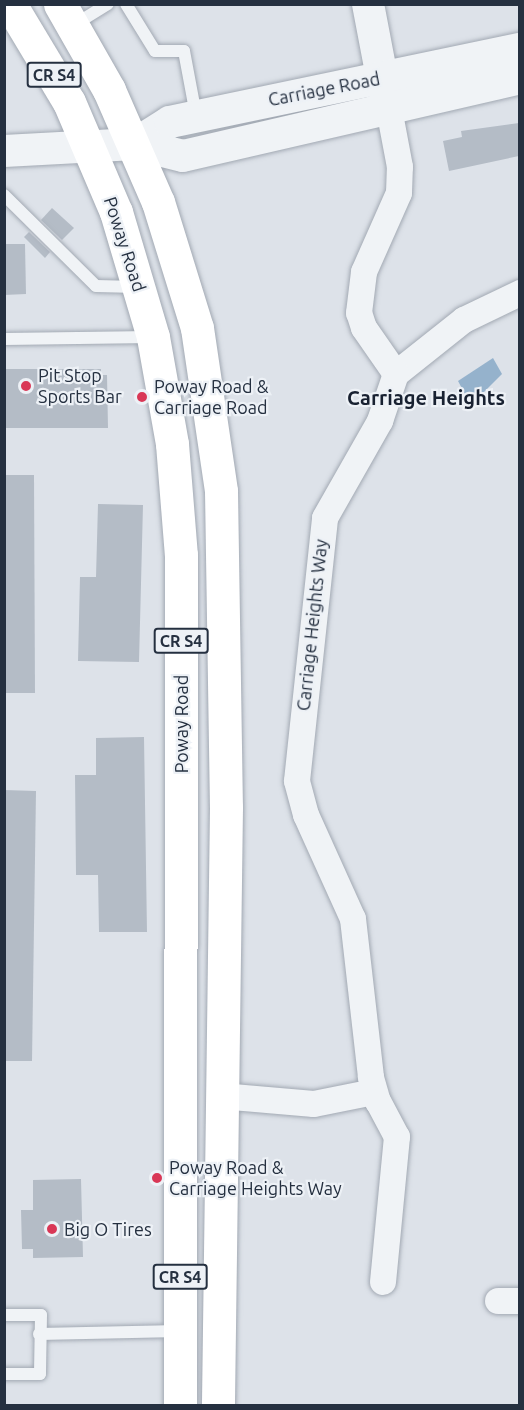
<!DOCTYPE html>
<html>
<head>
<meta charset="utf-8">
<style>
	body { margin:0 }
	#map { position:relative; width:524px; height:1410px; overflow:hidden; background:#dde2e9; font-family:Ubuntu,sans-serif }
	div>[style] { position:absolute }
	.water>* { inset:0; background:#95b2cc }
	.building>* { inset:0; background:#b4bcc6 }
	.roads { filter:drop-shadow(0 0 2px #a2a9b3) drop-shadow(0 0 2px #a2a9b3) }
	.service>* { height:12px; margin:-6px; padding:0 6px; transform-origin:6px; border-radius:6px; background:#f0f3f6 }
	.minor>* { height:26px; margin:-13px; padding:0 13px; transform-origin:13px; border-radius:13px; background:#f0f3f6 }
	.tertiary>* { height:32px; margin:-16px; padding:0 16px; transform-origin:16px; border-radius:16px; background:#f0f3f6 }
	.primary>* { height:33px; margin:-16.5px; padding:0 16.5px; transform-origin:16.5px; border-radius:16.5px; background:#fff }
	.dots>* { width:16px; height:16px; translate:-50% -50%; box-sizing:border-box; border:3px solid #edf1f6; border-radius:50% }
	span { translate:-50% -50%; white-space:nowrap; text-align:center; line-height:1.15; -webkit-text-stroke:4.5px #edf1f6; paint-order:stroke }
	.shield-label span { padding:2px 4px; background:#edf1f6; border:2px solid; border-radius:4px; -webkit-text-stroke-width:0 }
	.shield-label { font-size:16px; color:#253040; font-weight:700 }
	.street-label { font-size:18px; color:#253040 }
	.poi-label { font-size:18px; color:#253040 }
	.left { translate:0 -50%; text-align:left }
	.neighbourhood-label { font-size:20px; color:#182131; font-weight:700 }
	.frame { position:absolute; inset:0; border:6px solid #253040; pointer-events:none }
</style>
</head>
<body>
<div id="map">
	<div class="water">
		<div style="clip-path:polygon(493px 358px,502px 374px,482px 394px,465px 394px,458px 381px)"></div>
	</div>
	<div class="building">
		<div style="clip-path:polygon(519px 123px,519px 156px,449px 171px,443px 141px,462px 137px,461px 131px)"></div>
		<div style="clip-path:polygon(52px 208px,74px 228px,62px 240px,41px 220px)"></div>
		<div style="clip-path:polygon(29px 232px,50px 252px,45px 258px,24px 237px)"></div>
		<div style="clip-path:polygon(4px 244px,25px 244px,26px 294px,4px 295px)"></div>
		<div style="clip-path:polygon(4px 369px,101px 369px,101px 375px,107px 375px,108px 428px,4px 428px)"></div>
		<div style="clip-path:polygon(4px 475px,34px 475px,35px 693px,4px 693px)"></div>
		<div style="clip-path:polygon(98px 504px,143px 505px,139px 662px,78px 661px,80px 577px,96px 577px)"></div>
		<div style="clip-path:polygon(144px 737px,147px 932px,99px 932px,98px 875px,76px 875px,75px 775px,96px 775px,96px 738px)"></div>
		<div style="clip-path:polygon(4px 790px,36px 791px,32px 1061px,4px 1061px)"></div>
		<div style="clip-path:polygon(81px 1179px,83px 1257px,33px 1258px,33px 1249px,22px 1249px,21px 1210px,33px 1210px,33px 1180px)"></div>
	</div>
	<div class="roads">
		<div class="service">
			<div style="left:126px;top:4px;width:55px;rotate:58.3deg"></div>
			<div style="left:155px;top:51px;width:29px"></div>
			<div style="left:184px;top:51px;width:65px;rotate:79.4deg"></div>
			<div style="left:74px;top:25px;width:40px;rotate:-32deg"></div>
			<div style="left:4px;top:195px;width:129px;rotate:44.7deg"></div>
			<div style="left:96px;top:286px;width:41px;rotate:1.4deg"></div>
			<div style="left:4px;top:339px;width:148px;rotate:-0.8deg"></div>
			<div style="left:4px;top:1315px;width:37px"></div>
			<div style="left:41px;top:1315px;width:59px;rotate:91deg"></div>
			<div style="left:40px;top:1374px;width:36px;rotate:180deg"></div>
			<div style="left:39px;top:1334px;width:140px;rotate:-1.2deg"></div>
		</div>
		<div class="minor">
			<div style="left:396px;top:374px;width:87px;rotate:-38.5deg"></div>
			<div style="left:464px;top:320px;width:62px;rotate:-25.7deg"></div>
			<div style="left:221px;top:1096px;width:93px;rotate:4.9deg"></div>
			<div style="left:314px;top:1104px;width:61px;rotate:-11.3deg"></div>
			<div style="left:383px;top:1282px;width:146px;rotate:-84.5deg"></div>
			<div style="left:397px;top:1137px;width:40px;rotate:-118deg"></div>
			<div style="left:378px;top:1102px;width:26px;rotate:-106deg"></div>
			<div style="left:371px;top:1077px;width:159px;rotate:-96.5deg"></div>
			<div style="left:353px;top:919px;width:114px;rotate:-114.3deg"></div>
			<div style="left:306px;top:815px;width:35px;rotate:-105deg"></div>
			<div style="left:297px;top:781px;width:264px;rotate:-83.9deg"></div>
			<div style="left:325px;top:518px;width:112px;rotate:-60.4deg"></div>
			<div style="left:380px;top:421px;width:50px;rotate:-71.2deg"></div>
			<div style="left:396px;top:374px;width:56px;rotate:-124.8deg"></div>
			<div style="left:364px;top:328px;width:16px;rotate:-108deg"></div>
			<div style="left:359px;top:313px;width:41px;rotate:-83deg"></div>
			<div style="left:364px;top:272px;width:86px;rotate:-66.1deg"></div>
			<div style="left:399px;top:193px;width:26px;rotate:-88deg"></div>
			<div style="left:400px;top:167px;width:59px;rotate:-100.7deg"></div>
			<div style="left:498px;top:1301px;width:22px"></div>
		</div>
		<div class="tertiary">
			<div style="left:368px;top:4px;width:96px;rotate:79.2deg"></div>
			<div style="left:135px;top:144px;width:41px;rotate:-32.2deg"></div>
			<div style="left:170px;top:122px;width:358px;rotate:-11.8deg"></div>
			<div style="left:4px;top:151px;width:131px;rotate:-3.1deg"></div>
			<div style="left:135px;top:144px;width:49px;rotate:14deg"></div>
			<div style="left:183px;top:156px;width:346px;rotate:-13deg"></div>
		</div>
		<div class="primary">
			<div style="left:10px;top:4px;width:114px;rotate:59deg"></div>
			<div style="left:69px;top:102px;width:120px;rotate:66.9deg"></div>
			<div style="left:116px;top:212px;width:130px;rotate:73.5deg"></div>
			<div style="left:153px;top:337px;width:109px;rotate:79.9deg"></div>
			<div style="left:172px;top:444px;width:111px;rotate:85.4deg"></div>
			<div style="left:181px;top:555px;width:851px;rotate:90.07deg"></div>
			<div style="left:60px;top:4px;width:99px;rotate:60.3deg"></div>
			<div style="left:109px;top:90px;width:122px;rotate:66.4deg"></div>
			<div style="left:158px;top:202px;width:132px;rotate:72.8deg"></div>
			<div style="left:197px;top:328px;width:165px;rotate:81.6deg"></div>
			<div style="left:221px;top:491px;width:316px;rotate:89.1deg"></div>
			<div style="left:226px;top:807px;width:599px;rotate:90.77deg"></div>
		</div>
	</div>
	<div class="dots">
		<div style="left:26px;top:386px;background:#d93756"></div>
		<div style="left:142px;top:397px;background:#d93756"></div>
		<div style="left:157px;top:1178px;background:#d93756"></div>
		<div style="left:52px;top:1229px;background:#d93756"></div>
	</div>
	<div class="shield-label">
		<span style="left:54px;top:75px">CR S4</span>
		<span style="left:181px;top:641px">CR S4</span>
		<span style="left:180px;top:1277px">CR S4</span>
	</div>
	<div class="street-label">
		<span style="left:324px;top:89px;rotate:-11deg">Carriage Road</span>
		<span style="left:125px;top:244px;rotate:72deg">Poway Road</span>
		<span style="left:312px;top:625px;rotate:-84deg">Carriage Heights Way</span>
		<span style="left:181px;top:724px;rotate:-90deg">Poway Road</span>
	</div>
	<div class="poi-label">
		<span class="left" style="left:38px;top:386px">Pit Stop<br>Sports Bar</span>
		<span class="left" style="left:154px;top:397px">Poway Road &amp;<br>Carriage Road</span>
		<span class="left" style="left:169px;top:1178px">Poway Road &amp;<br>Carriage Heights Way</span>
		<span class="left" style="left:64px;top:1229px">Big O Tires</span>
	</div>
	<div class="neighbourhood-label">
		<span style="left:426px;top:397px">Carriage Heights</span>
	</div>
	<div class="frame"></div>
</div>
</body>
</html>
